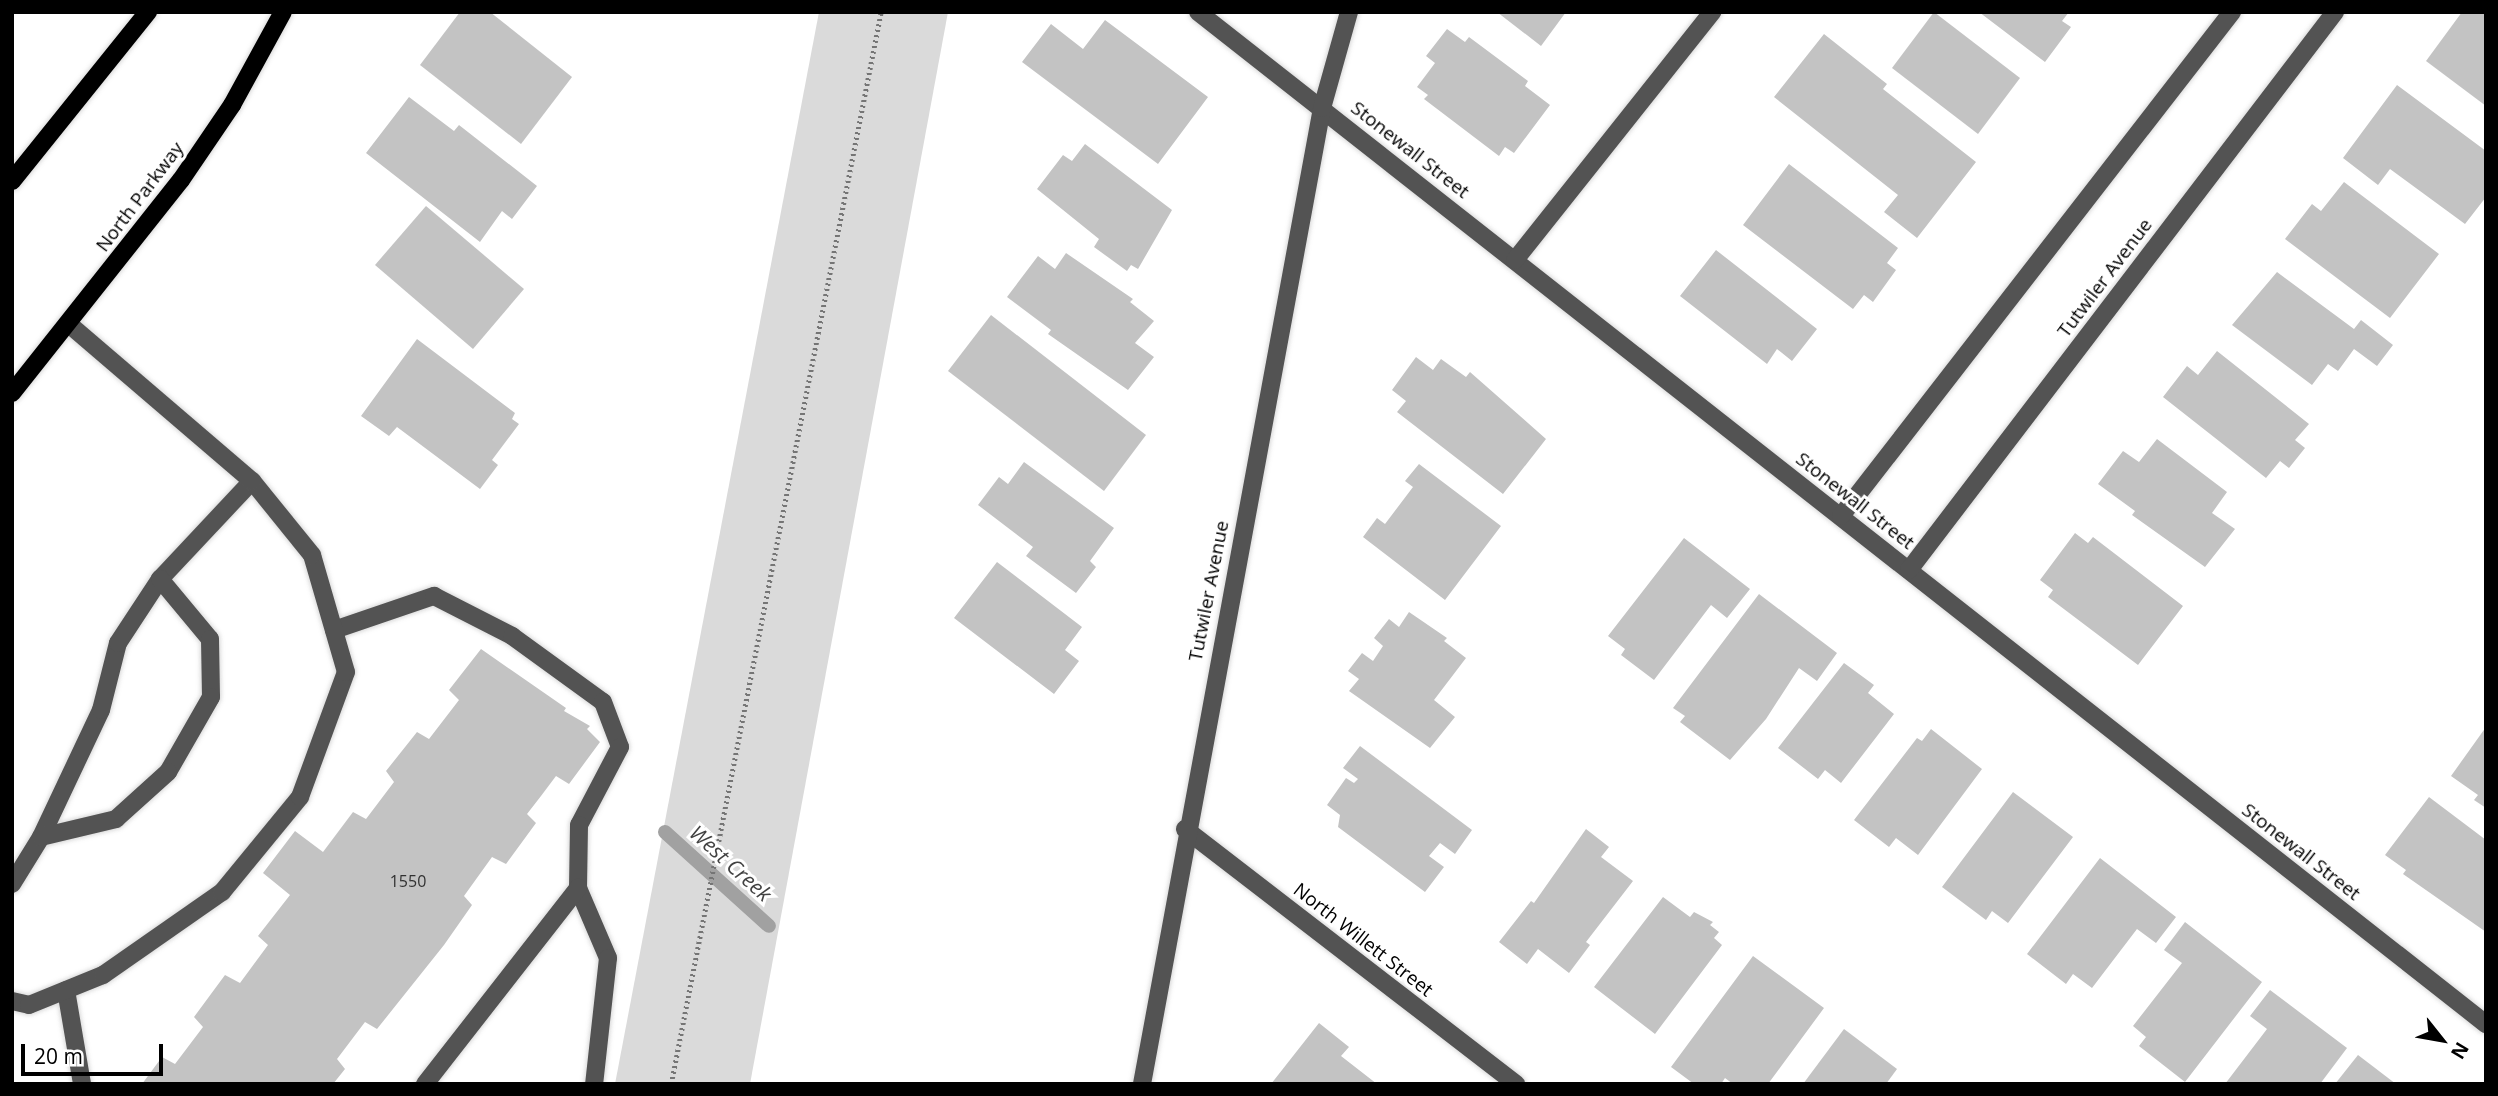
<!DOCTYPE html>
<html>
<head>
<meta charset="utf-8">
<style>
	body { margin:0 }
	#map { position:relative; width:2498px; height:1096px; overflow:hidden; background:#fff; font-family:"Open Sans",sans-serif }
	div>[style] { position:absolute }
	.green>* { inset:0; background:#dadada }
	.stream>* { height:14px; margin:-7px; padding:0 7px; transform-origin:7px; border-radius:7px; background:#a1a1a1 }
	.building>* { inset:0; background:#c3c3c3 }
	.path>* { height:4.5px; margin-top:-2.25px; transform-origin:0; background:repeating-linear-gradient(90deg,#757575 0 2px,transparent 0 5.5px) }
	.roads { filter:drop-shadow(0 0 2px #dbdbdb) drop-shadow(0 0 2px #dbdbdb) }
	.minor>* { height:18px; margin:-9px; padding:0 9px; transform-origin:9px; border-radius:9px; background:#535353 }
	.major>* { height:18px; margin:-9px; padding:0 9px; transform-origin:9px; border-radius:9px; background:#000 }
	span { translate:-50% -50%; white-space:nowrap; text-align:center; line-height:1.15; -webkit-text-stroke:6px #fff; paint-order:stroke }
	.number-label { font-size:16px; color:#313131 }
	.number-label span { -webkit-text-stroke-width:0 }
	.street-label { font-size:19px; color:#000 }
	.water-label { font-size:21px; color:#424242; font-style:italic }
	.frame { position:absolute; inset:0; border:14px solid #000; pointer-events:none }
	.north { position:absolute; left:2407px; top:1005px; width:70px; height:70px; -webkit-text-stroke:5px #fff; paint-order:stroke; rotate:121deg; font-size:19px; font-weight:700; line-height:28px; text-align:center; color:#000 }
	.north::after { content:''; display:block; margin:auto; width:24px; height:32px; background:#000; clip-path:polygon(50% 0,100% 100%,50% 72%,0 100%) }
	.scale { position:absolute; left:21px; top:1044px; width:142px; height:32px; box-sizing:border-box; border:4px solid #000; border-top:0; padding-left:9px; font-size:21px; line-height:24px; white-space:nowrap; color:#000; -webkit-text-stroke:5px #fff; paint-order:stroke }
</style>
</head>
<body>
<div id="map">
	<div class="green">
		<div style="clip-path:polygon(819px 12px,948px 12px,750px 1084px,615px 1084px)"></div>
	</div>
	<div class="stream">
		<div style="left:665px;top:832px;width:140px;rotate:42.1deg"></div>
	</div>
	<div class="building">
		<div style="clip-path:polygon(460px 12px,490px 12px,572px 77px,521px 144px,420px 65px)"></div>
		<div style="clip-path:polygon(1497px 12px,1566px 12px,1541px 46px)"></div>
		<div style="clip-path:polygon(1934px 12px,2020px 78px,1978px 134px,1892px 68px)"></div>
		<div style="clip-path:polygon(1979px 12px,2069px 12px,2062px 21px,2071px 27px,2045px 62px)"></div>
		<div style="clip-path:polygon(2462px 12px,2486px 12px,2486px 106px,2426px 61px)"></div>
		<div style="clip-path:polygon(1105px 20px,1208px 97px,1158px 164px,1022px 62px,1051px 24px,1083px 49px)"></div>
		<div style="clip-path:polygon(1447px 29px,1465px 42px,1469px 37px,1528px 81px,1525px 86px,1550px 105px,1514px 153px,1505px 147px,1499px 156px,1424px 99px,1428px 95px,1417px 87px,1435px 63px,1426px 56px)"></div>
		<div style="clip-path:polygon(1824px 34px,1887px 84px,1883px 89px,1976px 162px,1917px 238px,1884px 212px,1898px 195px,1774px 97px)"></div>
		<div style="clip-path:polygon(2397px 85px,2486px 151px,2486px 197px,2465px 224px,2390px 169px,2378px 185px,2343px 158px)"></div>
		<div style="clip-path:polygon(409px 97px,454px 131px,459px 125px,537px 186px,512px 219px,502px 211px,480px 242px,366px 153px)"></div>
		<div style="clip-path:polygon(1085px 144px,1172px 210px,1138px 269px,1131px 265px,1127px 271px,1094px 247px,1099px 239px,1037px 189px,1063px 155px,1072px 161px)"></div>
		<div style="clip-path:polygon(1789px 164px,1898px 248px,1887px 263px,1896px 270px,1873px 302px,1864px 295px,1853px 309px,1743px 225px)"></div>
		<div style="clip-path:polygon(2344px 182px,2439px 254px,2390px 318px,2285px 239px,2312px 204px,2321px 211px)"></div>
		<div style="clip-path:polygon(426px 206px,524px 289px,473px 349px,375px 265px)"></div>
		<div style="clip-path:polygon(1716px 250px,1817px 329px,1792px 361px,1777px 349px,1767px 364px,1680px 296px)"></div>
		<div style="clip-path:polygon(1066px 253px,1133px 299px,1130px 302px,1154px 321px,1135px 343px,1154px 357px,1128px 390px,1048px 334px,1051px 330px,1007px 297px,1038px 256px,1055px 269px)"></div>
		<div style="clip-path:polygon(2277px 272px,2354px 329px,2361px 320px,2393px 345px,2377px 366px,2354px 349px,2338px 371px,2328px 364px,2312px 385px,2232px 325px)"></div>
		<div style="clip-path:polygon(991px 315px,1146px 435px,1104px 491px,948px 371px)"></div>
		<div style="clip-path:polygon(417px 339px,515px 413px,512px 419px,519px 424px,492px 460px,498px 465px,480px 489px,397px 427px,389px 436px,361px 416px)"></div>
		<div style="clip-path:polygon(2217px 351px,2309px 424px,2295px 440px,2305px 448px,2289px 468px,2280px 461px,2266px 478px,2163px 397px,2187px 366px,2198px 375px)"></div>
		<div style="clip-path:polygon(1416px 357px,1433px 370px,1441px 359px,1466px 377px,1470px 372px,1546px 439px,1503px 494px,1397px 412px,1406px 401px,1392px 390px)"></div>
		<div style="clip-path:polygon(2157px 439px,2227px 492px,2212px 513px,2235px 529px,2205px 567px,2132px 515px,2135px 511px,2098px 484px,2123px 451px,2139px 462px)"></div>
		<div style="clip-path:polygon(1024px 462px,1114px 528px,1090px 561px,1096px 567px,1076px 593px,1026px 556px,1033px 547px,978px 505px,999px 477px,1008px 484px)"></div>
		<div style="clip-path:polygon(1419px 464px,1501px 526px,1445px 600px,1363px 537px,1377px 518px,1385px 524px,1413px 487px,1405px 481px)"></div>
		<div style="clip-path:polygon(2075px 533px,2088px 543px,2093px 537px,2183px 606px,2138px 665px,2048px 597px,2053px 590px,2040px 580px)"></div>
		<div style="clip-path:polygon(1684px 538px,1750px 589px,1727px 618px,1711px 605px,1654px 680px,1621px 655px,1625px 649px,1608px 636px)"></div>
		<div style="clip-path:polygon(997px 562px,1082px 627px,1065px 650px,1079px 661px,1054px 694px,954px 618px)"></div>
		<div style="clip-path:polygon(1759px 594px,1837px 653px,1817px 681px,1799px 668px,1766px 719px,1730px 760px,1680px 722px,1685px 716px,1673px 708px)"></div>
		<div style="clip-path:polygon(1409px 612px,1447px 638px,1444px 641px,1466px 658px,1434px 700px,1455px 717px,1430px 748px,1349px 691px,1359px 679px,1348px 671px,1362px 653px,1373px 661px,1383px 646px,1374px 638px,1389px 619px,1399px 627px)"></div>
		<div style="clip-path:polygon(481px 649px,566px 708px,564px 711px,590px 726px,587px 729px,600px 742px,569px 784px,556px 776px,541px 796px,527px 814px,536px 823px,506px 864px,492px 857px,464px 896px,472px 905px,444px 945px,377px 1029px,365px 1022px,337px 1059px,345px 1069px,333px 1084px,142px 1084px,162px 1057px,175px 1064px,203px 1027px,194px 1017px,225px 975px,240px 983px,268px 945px,258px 936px,290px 895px,263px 873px,295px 831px,323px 852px,353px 812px,366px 819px,394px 782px,386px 771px,417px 732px,429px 739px,459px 700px,449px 690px)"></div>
		<div style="clip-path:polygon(1844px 663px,1874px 685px,1868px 693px,1894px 714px,1841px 783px,1825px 770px,1818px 779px,1778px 748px)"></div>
		<div style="clip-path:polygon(2486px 727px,2486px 808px,2474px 800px,2478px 795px,2451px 776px)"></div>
		<div style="clip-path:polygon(1931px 729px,1982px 769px,1918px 855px,1896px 838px,1889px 847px,1854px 820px,1917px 738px,1922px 741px)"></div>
		<div style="clip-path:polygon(1360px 746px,1472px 830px,1455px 854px,1440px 843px,1429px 856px,1444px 867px,1425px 892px,1338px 827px,1340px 815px,1327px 805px,1346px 778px,1354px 783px,1358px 779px,1343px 768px)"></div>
		<div style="clip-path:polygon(2013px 792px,2073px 837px,2008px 923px,1992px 911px,1986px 920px,1942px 887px)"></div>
		<div style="clip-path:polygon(2429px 797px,2486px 840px,2486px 932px,2403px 874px,2406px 870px,2385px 855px)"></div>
		<div style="clip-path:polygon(1586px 829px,1609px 847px,1601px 857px,1633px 881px,1586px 942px,1590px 945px,1569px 973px,1538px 949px,1527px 964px,1499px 942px,1531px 901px,1534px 903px)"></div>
		<div style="clip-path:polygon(2100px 858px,2176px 917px,2156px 943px,2137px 929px,2092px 988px,2073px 974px,2066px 984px,2027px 954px)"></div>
		<div style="clip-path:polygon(1663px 897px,1690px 917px,1694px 912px,1713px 922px,1710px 925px,1719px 932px,1714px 938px,1722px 945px,1655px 1034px,1594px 987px)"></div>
		<div style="clip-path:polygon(2185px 922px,2262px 982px,2185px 1082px,2139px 1046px,2146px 1037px,2133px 1026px,2182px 963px,2164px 950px)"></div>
		<div style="clip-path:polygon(1753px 956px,1824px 1008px,1768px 1084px,1733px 1084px,1725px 1078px,1721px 1084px,1694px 1084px,1671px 1067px)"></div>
		<div style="clip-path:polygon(2270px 990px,2347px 1048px,2320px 1084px,2225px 1084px,2267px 1029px,2250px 1016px)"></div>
		<div style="clip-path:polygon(1319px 1023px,1349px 1047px,1341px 1056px,1377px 1084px,1271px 1084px)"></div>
		<div style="clip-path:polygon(1844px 1029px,1897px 1069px,1886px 1084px,1803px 1084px)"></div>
		<div style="clip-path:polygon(2358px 1055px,2396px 1084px,2335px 1084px)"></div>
	</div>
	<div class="path">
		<div style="left:671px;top:1084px;width:1092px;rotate:-78.92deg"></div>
	</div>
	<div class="roads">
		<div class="minor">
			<div style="left:1198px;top:12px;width:1638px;rotate:38.16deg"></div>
			<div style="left:1515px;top:260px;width:317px;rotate:-51.5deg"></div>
			<div style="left:1841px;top:516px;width:638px;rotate:-52.2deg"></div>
			<div style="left:1909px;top:570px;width:702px;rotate:-52.64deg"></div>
			<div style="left:160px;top:579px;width:134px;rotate:-46.8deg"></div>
			<div style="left:334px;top:630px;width:106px;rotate:-18.8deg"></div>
			<div style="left:434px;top:596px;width:88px;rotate:27.1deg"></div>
			<div style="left:512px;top:636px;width:112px;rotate:36deg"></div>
			<div style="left:603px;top:702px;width:48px;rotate:69.3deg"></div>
			<div style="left:620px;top:747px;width:88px;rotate:117.7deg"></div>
			<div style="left:579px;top:825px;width:63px;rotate:90.9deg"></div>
			<div style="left:578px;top:888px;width:76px;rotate:66.8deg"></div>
			<div style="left:608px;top:958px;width:127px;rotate:96.3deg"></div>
			<div style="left:1185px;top:829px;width:418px;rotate:37.6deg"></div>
			<div style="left:12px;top:884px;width:55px;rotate:-58.3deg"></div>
			<div style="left:41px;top:837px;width:140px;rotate:-64.7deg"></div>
			<div style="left:101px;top:710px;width:69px;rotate:-75.8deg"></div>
			<div style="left:118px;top:643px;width:77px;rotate:-56.7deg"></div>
			<div style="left:160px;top:579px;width:78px;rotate:50.2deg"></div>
			<div style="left:210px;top:639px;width:58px;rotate:89deg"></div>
			<div style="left:211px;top:697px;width:86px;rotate:119.8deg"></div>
			<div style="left:168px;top:772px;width:70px;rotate:137.9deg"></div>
			<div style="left:116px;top:819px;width:77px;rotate:166.5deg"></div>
			<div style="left:66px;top:990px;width:95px;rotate:80.3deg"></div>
			<div style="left:12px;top:1001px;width:17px;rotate:13deg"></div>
			<div style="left:29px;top:1005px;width:80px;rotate:-22.1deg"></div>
			<div style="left:103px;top:975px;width:145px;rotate:-34.9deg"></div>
			<div style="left:222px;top:892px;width:123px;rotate:-50.6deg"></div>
			<div style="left:300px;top:797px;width:133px;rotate:-69.8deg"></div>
			<div style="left:346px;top:672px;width:122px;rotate:-106.2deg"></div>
			<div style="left:312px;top:555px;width:95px;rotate:-129deg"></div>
			<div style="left:252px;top:481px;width:241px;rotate:-139.4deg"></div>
			<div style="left:425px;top:1084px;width:249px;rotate:-52deg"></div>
			<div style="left:1142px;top:1084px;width:992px;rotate:-79.55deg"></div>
			<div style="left:1322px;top:108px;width:100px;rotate:-74.3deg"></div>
		</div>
		<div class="major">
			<div style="left:12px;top:181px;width:217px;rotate:-51.2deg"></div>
			<div style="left:12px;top:393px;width:272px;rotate:-51.6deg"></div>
			<div style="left:181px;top:180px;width:91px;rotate:-55.8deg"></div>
			<div style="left:232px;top:105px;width:106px;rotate:-61.3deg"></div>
		</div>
	</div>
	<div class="number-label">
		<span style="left:408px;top:881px">1550</span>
	</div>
	<div class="street-label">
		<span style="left:1410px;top:150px;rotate:38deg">Stonewall Street</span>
		<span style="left:140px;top:197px;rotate:-53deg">North Parkway</span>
		<span style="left:2105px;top:278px;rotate:-53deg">Tutwiler Avenue</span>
		<span style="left:1855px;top:501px;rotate:38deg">Stonewall Street</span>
		<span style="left:1209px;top:591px;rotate:-79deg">Tutwiler Avenue</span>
		<span style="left:2301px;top:852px;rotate:38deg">Stonewall Street</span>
		<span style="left:1363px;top:940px;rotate:38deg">North Willett Street</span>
	</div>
	<div class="water-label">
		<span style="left:731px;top:863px;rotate:42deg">West Creek</span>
	</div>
	<div class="frame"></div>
	<div class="north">N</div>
	<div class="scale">20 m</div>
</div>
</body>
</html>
